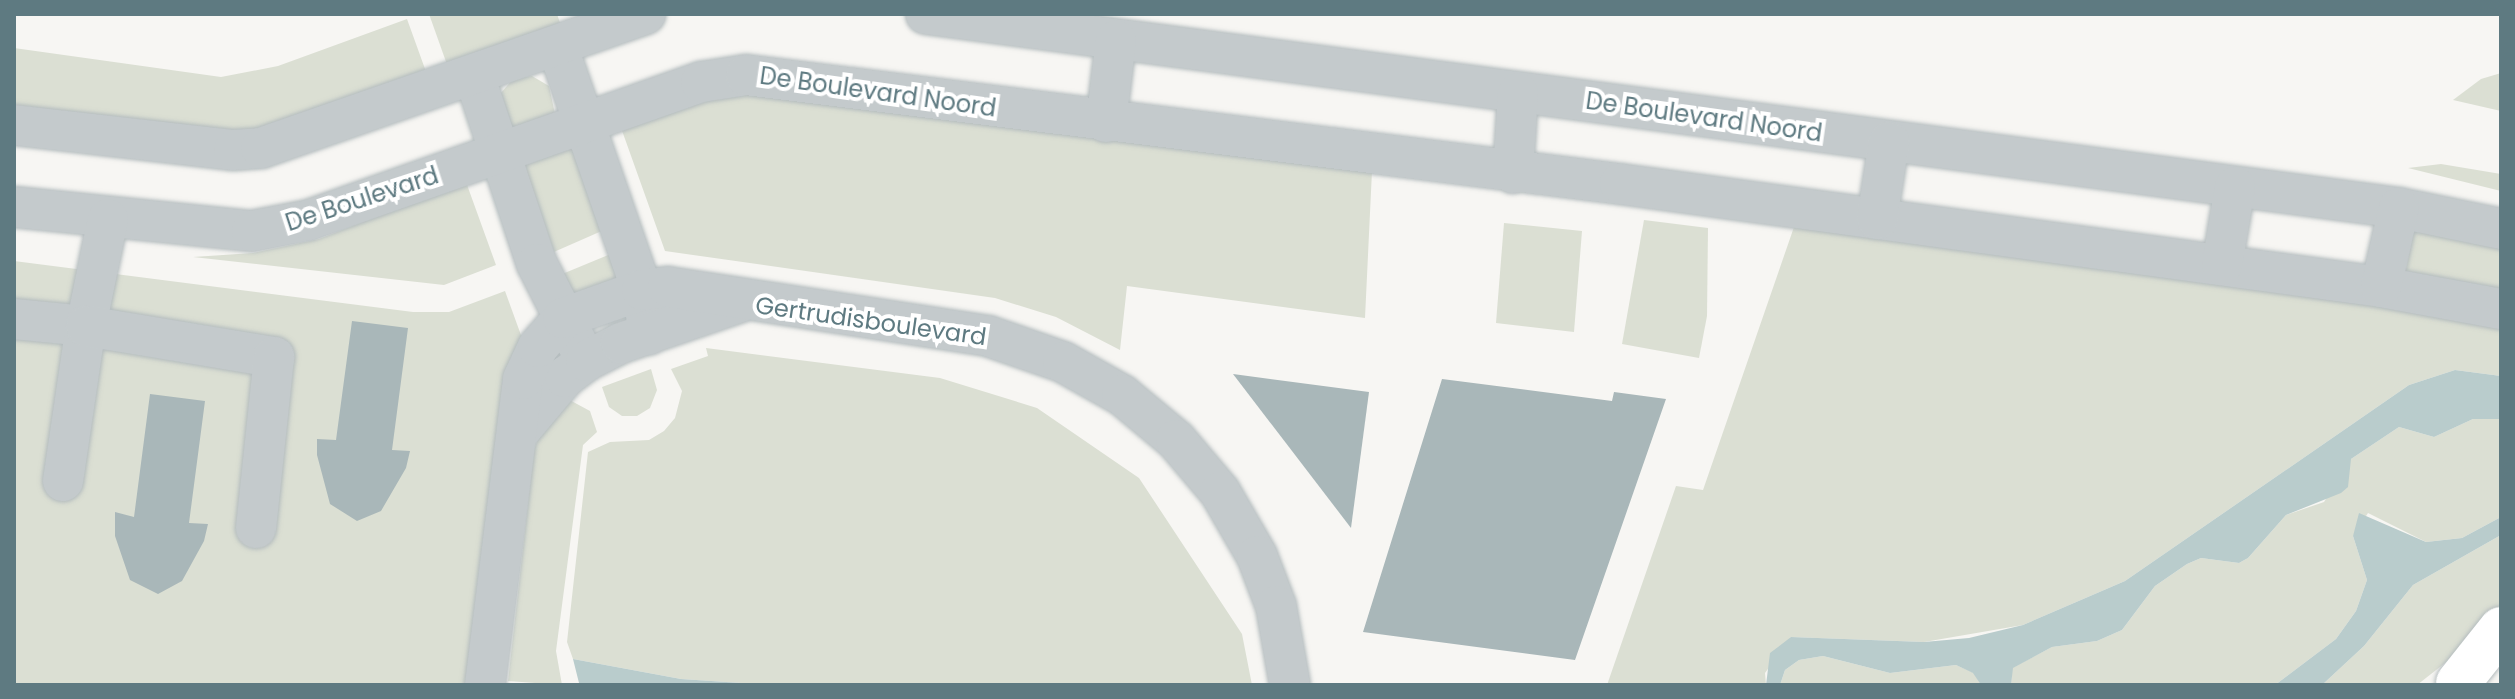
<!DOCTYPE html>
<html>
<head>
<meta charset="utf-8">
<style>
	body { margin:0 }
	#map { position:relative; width:2515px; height:699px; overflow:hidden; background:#f7f6f3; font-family:Poppins,sans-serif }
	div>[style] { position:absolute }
	.green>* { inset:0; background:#dbdfd3 }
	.water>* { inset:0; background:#b9cccc }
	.building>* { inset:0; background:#a9b7b9 }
	.roads { filter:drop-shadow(0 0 2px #b4bcbe) drop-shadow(0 0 2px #b4bcbe) }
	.minor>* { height:40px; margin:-20px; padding:0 20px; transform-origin:20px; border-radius:20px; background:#c4cacc }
	.major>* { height:44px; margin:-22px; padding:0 22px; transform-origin:22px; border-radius:22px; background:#fff }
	span { translate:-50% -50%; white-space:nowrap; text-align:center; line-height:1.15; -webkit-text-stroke:8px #fff; paint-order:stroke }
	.street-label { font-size:24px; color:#5e7a81 }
	.frame { position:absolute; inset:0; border:16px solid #5e7a81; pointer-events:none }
</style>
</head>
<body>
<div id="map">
	<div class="green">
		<div style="clip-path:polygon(429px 14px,557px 14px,563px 32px,450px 73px)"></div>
		<div style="clip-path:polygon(407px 19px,429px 80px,258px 139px,14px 115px,14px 48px,221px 77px,278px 66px)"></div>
		<div style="clip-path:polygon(2501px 73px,2501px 111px,2453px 100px,2481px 79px)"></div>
		<div style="clip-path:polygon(532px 76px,549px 86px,555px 114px,514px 132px,500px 94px,513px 79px)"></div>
		<div style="clip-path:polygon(724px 87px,1372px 171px,1365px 318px,1127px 286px,1120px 350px,1056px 317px,995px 298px,665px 251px,620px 125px)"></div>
		<div style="clip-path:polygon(574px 147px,604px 230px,547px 255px,515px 169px)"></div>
		<div style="clip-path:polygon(2441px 164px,2501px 174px,2501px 191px,2408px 168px)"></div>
		<div style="clip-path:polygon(466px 182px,496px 265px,444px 285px,193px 257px,253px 253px,319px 239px)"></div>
		<div style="clip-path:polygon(2416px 218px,2501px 240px,2501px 294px,2405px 275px)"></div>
		<div style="clip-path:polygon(1644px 220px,1708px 228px,1707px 316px,1699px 358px,1622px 344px)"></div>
		<div style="clip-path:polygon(1504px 223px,1582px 231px,1574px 332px,1496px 323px)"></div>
		<div style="clip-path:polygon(1794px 227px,2473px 319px,2501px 329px,2501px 376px,2455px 370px,2409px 385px,2125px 581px,2023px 625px,1924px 642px,1791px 637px,1765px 673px,1766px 685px,1607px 685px,1676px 486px,1703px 490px)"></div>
		<div style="clip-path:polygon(613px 253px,621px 277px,564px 303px,555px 277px)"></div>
		<div style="clip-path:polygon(14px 261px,413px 312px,449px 312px,505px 291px,526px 349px,472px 685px,14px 685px)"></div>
		<div style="clip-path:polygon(706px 348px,940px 378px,1037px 408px,1139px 478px,1242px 634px,1252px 685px,770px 685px,681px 679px,573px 659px,567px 642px,588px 452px,610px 442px,649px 440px,664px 431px,675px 418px,682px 391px,671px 369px,708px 356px)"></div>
		<div style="clip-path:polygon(651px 369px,657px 390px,650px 408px,637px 416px,622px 416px,609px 407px,602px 387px)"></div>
		<div style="clip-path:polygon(564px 397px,590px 411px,597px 432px,583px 445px,556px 651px,562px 685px,508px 681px,534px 450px,543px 424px)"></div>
		<div style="clip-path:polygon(2473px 419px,2501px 419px,2501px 517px,2462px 538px,2426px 542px,2368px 513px,2353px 536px,2367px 580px,2356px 611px,2336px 639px,2275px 685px,2011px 685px,2012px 668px,2052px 647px,2097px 641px,2122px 630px,2155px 586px,2187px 564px,2201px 558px,2239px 563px,2248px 558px,2286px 515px,2324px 502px,2351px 459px,2399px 427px,2434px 437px)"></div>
		<div style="clip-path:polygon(2501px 535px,2501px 619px,2417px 685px,2322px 685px,2364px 646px,2413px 585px)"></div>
		<div style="clip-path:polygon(1823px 656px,1890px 673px,1956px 665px,1974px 673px,1981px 685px,1780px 685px,1785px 670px,1799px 660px)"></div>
	</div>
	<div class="water">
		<div style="clip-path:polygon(2455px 370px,2501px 376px,2501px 419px,2473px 419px,2434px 437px,2399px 427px,2351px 459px,2348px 487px,2341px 493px,2286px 515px,2248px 558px,2239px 563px,2201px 558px,2187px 564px,2155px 586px,2122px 630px,2097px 641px,2052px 647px,2013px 668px,2011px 685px,1981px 685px,1973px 673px,1956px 665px,1890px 673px,1823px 656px,1799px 660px,1785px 670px,1780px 685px,1766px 685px,1770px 653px,1791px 637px,1924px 642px,1969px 638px,2023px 625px,2125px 581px,2409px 385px)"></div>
		<div style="clip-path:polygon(2359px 513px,2426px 542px,2462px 538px,2501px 517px,2501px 535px,2413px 585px,2364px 646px,2322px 685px,2275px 685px,2336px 639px,2356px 611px,2367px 580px,2353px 536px)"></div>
		<div style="clip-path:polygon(573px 659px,681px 679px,770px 685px,594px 685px,579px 683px)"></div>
	</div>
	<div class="building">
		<div style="clip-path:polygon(352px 321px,408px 328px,392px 450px,410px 451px,406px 468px,381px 511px,357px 521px,330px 504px,317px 455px,317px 439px,336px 440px)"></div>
		<div style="clip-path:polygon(1233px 374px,1369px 392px,1351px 528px)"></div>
		<div style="clip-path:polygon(1442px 379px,1612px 401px,1614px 392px,1666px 399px,1575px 660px,1363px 632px)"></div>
		<div style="clip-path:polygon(150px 394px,205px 401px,189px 523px,208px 524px,204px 541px,182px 581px,158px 594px,130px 580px,115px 536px,115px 512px,134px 517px)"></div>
	</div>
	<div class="roads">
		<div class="minor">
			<div style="left:926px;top:14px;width:1486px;rotate:7.5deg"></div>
			<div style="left:2399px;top:208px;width:104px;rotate:11.6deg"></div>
			<div style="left:558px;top:48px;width:256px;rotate:70.9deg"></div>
			<div style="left:642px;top:290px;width:45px;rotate:81deg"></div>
			<div style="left:474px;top:75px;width:199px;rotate:71.6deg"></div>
			<div style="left:537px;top:264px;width:109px;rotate:63.2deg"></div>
			<div style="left:1106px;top:122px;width:82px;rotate:-83deg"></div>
			<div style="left:14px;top:125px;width:221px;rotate:6.5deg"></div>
			<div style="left:234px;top:150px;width:27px;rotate:-4deg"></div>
			<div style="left:261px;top:148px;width:407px;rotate:-19.2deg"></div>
			<div style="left:1513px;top:173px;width:80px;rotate:-86.4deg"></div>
			<div style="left:14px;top:207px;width:239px;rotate:5.8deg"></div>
			<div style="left:252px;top:231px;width:58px;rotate:-10.9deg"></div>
			<div style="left:309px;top:220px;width:416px;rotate:-19.4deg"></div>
			<div style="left:701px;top:82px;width:46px;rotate:-8.8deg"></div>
			<div style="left:746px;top:75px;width:881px;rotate:7.11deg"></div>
			<div style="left:1620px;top:184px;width:768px;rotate:7.71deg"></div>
			<div style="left:2381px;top:287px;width:122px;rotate:10.4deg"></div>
			<div style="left:1877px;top:219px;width:78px;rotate:-81.1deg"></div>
			<div style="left:2222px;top:265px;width:79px;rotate:-80.5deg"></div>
			<div style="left:2381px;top:287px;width:81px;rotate:-77.2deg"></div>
			<div style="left:14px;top:319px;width:72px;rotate:5.6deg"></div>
			<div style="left:86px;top:326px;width:109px;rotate:-78.4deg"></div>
			<div style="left:517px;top:434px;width:75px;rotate:-49.9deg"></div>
			<div style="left:565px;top:377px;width:26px;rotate:-37deg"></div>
			<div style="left:586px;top:361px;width:39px;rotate:-27deg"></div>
			<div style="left:621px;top:343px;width:127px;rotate:-18.9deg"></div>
			<div style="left:63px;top:481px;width:157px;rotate:-81.6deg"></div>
			<div style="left:86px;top:326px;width:191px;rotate:9.4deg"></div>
			<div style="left:274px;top:357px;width:172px;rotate:96deg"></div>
			<div style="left:485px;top:685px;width:308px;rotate:-82.9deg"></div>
			<div style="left:523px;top:379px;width:35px;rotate:-65deg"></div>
			<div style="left:538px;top:347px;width:38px;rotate:-49deg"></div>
			<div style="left:563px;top:318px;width:84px;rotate:-19.5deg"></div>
			<div style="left:642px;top:290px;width:26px;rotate:-7deg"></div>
			<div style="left:668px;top:287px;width:324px;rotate:8.7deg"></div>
			<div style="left:988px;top:336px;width:79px;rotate:19.1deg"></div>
			<div style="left:1063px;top:362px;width:68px;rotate:29.2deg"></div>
			<div style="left:1122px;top:395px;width:70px;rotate:39.8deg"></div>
			<div style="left:1176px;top:440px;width:68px;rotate:49.8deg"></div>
			<div style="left:1220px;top:492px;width:74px;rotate:60deg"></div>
			<div style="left:1257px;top:556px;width:53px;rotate:69.2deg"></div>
			<div style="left:1276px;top:606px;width:80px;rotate:80deg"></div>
		</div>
		<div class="major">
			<div style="left:2458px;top:683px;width:69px;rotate:-51.5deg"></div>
		</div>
	</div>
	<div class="street-label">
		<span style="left:878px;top:92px;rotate:8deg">De Boulevard Noord</span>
		<span style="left:1704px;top:117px;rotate:8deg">De Boulevard Noord</span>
		<span style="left:362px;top:199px;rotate:-18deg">De Boulevard</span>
		<span style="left:871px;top:321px;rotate:8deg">Gertrudisboulevard</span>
	</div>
	<div class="frame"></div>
</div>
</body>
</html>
